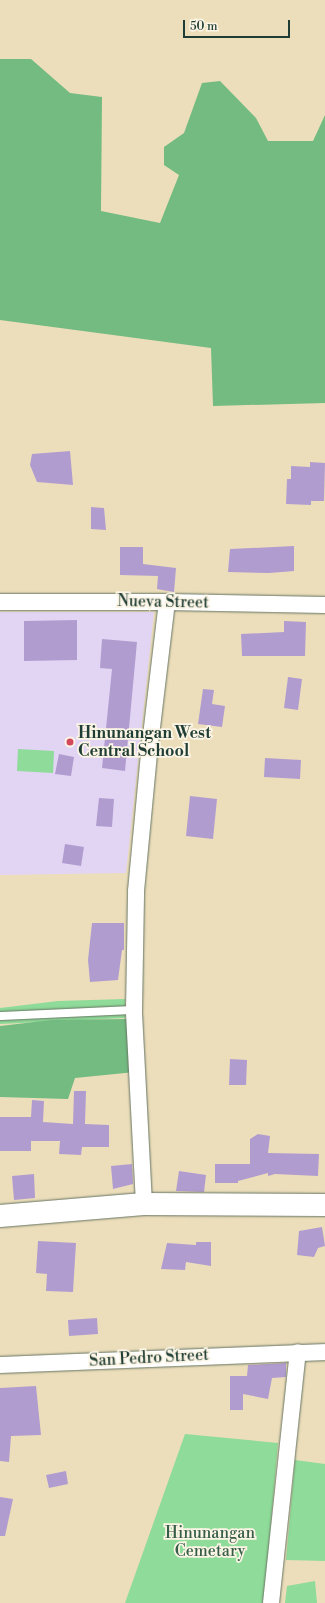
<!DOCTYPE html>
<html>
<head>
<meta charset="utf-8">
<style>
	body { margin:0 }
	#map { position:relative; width:325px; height:1603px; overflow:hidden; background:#ecdebb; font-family:"Libre Bodoni",serif }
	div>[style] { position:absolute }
	.built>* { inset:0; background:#e2d4f3 }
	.green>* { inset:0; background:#8fdb99 }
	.forest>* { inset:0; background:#73bb81 }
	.building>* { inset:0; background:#b19cd0 }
	.roads { filter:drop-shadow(0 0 1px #677563) drop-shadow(0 0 1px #677563) }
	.service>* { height:8px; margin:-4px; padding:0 4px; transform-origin:4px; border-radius:4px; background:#fff }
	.minor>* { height:16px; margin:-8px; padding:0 8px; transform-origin:8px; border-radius:8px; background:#fff }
	.primary>* { height:22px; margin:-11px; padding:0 11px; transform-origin:11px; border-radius:11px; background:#fff }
	.dots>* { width:11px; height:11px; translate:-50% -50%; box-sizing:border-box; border:2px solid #fcf5e5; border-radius:50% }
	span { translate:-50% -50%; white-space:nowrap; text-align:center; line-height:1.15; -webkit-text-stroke:3.5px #fcf5e5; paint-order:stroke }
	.street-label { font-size:16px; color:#1f3d34 }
	.poi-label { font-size:16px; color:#1f3d34; font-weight:700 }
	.left { translate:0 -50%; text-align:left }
	.park-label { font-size:16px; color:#355d48 }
	.scale { position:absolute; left:183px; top:20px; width:107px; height:18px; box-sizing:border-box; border:2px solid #1f3d34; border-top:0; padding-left:5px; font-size:12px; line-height:14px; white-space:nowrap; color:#1f3d34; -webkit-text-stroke:3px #fcf5e5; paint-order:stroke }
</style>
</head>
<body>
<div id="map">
	<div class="built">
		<div style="clip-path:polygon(0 612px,154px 612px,126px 873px,0 875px)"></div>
	</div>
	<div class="green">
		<div style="clip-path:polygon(18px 749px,54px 751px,53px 773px,17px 771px)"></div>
		<div style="clip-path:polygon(125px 999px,125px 1018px,0 1024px,0 1008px,58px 1001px)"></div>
		<div style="clip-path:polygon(185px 1434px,278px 1443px,264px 1603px,125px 1603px)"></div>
		<div style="clip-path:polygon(295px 1460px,325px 1464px,325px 1561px,286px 1560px)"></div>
		<div style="clip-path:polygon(315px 1581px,317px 1603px,285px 1603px,287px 1586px)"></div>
	</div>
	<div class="forest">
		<div style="clip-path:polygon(0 59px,31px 59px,70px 93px,102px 97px,101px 211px,160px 223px,179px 175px,164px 165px,164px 147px,184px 133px,202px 83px,220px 81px,256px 118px,268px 141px,313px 141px,325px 115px,325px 403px,213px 406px,211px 348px,0 320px)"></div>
		<div style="clip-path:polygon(127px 1019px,135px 1072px,75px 1078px,68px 1099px,0 1097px,0 1026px,52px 1020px)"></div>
	</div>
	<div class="building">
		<div style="clip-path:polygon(70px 451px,73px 485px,37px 482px,30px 465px,32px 454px)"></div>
		<div style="clip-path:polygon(310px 462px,325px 463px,324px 501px,311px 501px,311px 505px,286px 504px,287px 479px,291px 479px,291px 466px,310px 467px)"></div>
		<div style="clip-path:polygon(91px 507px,104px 508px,106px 530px,91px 529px)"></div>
		<div style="clip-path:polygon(294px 546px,294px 571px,269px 573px,228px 572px,230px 549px)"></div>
		<div style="clip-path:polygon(120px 547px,143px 547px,143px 564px,176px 568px,174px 592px,157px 589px,158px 576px,120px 575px)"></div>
		<div style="clip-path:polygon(77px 620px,77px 660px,24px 661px,24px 621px)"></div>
		<div style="clip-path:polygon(284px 621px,306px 622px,305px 656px,242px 656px,241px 634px,284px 632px)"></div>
		<div style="clip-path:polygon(102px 639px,137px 642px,125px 771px,102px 768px,112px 669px,100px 668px)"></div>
		<div style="clip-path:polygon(288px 677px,302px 679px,298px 710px,284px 708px)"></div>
		<div style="clip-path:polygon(203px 689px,214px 690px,212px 704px,225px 706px,222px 727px,198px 724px)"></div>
		<div style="clip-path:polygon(59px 754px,74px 757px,71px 776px,55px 774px)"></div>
		<div style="clip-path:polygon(265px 758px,301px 760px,300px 779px,264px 777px)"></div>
		<div style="clip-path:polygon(190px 796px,217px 799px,213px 839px,186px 836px)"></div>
		<div style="clip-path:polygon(99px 798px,114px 799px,112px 827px,96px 826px)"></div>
		<div style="clip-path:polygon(65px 844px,84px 847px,81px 866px,62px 863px)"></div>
		<div style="clip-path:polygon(92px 923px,124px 923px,124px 950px,122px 950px,118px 980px,90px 982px,88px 960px)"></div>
		<div style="clip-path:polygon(230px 1059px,247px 1060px,246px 1085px,229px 1085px)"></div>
		<div style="clip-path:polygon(74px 1091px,86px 1091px,85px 1124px,109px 1125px,109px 1147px,82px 1147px,81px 1155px,59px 1154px,60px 1141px,31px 1141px,31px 1151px,0 1151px,0 1117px,31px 1117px,32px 1100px,44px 1101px,43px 1122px,73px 1124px)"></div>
		<div style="clip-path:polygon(258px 1134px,270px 1136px,268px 1153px,319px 1154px,318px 1176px,275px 1174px,268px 1176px,268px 1173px,238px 1181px,238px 1183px,215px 1183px,215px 1164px,250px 1164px,250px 1139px)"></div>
		<div style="clip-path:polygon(132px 1164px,133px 1184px,113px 1189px,111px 1166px)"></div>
		<div style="clip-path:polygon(179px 1171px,206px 1175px,204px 1192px,176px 1191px)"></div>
		<div style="clip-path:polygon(34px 1174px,35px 1198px,14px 1200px,12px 1176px)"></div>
		<div style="clip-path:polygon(322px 1227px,325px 1246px,318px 1248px,314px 1257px,297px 1255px,299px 1231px)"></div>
		<div style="clip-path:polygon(38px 1241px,76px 1243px,73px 1292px,46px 1291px,47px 1274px,36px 1273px)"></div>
		<div style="clip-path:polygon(196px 1242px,211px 1242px,211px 1266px,186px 1262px,185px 1270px,161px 1269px,167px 1243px,196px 1245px)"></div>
		<div style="clip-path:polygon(97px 1318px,98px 1334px,69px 1336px,68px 1320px)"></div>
		<div style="clip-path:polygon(286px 1363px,286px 1377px,272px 1378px,268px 1399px,243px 1394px,243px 1410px,230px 1410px,230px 1376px,247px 1376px,248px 1365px)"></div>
		<div style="clip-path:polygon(36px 1386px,41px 1435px,11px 1436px,9px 1462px,0 1461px,0 1388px)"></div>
		<div style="clip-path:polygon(66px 1471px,68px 1484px,49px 1488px,46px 1475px)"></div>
		<div style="clip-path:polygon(0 1497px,13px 1499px,5px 1536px,0 1536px)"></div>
	</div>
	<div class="roads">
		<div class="service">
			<div style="left:0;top:1016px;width:134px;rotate:-2.6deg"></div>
		</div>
		<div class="minor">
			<div style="left:0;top:602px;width:167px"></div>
			<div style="left:167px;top:602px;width:158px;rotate:1.1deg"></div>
			<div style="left:144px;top:1204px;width:194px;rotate:-93deg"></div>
			<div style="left:134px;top:1010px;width:119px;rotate:-89deg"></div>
			<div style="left:136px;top:891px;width:148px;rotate:-84.6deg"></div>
			<div style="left:150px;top:744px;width:143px;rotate:-83.2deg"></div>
			<div style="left:0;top:1365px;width:325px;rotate:-2.3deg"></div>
			<div style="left:271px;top:1603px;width:252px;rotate:-83.9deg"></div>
		</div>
		<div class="primary">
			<div style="left:0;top:1216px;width:144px;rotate:-4.8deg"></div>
			<div style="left:144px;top:1204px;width:181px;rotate:0.3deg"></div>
		</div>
	</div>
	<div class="dots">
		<div style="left:70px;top:742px;background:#d1495b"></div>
	</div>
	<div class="street-label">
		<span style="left:163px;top:602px;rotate:1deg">Nueva Street</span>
		<span style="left:149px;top:1358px;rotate:-3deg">San Pedro Street</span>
	</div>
	<div class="poi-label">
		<span class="left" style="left:78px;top:742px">Hinunangan West<br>Central School</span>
	</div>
	<div class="park-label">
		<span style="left:210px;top:1542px">Hinunangan<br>Cemetary</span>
	</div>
	<div class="scale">50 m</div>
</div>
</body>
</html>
